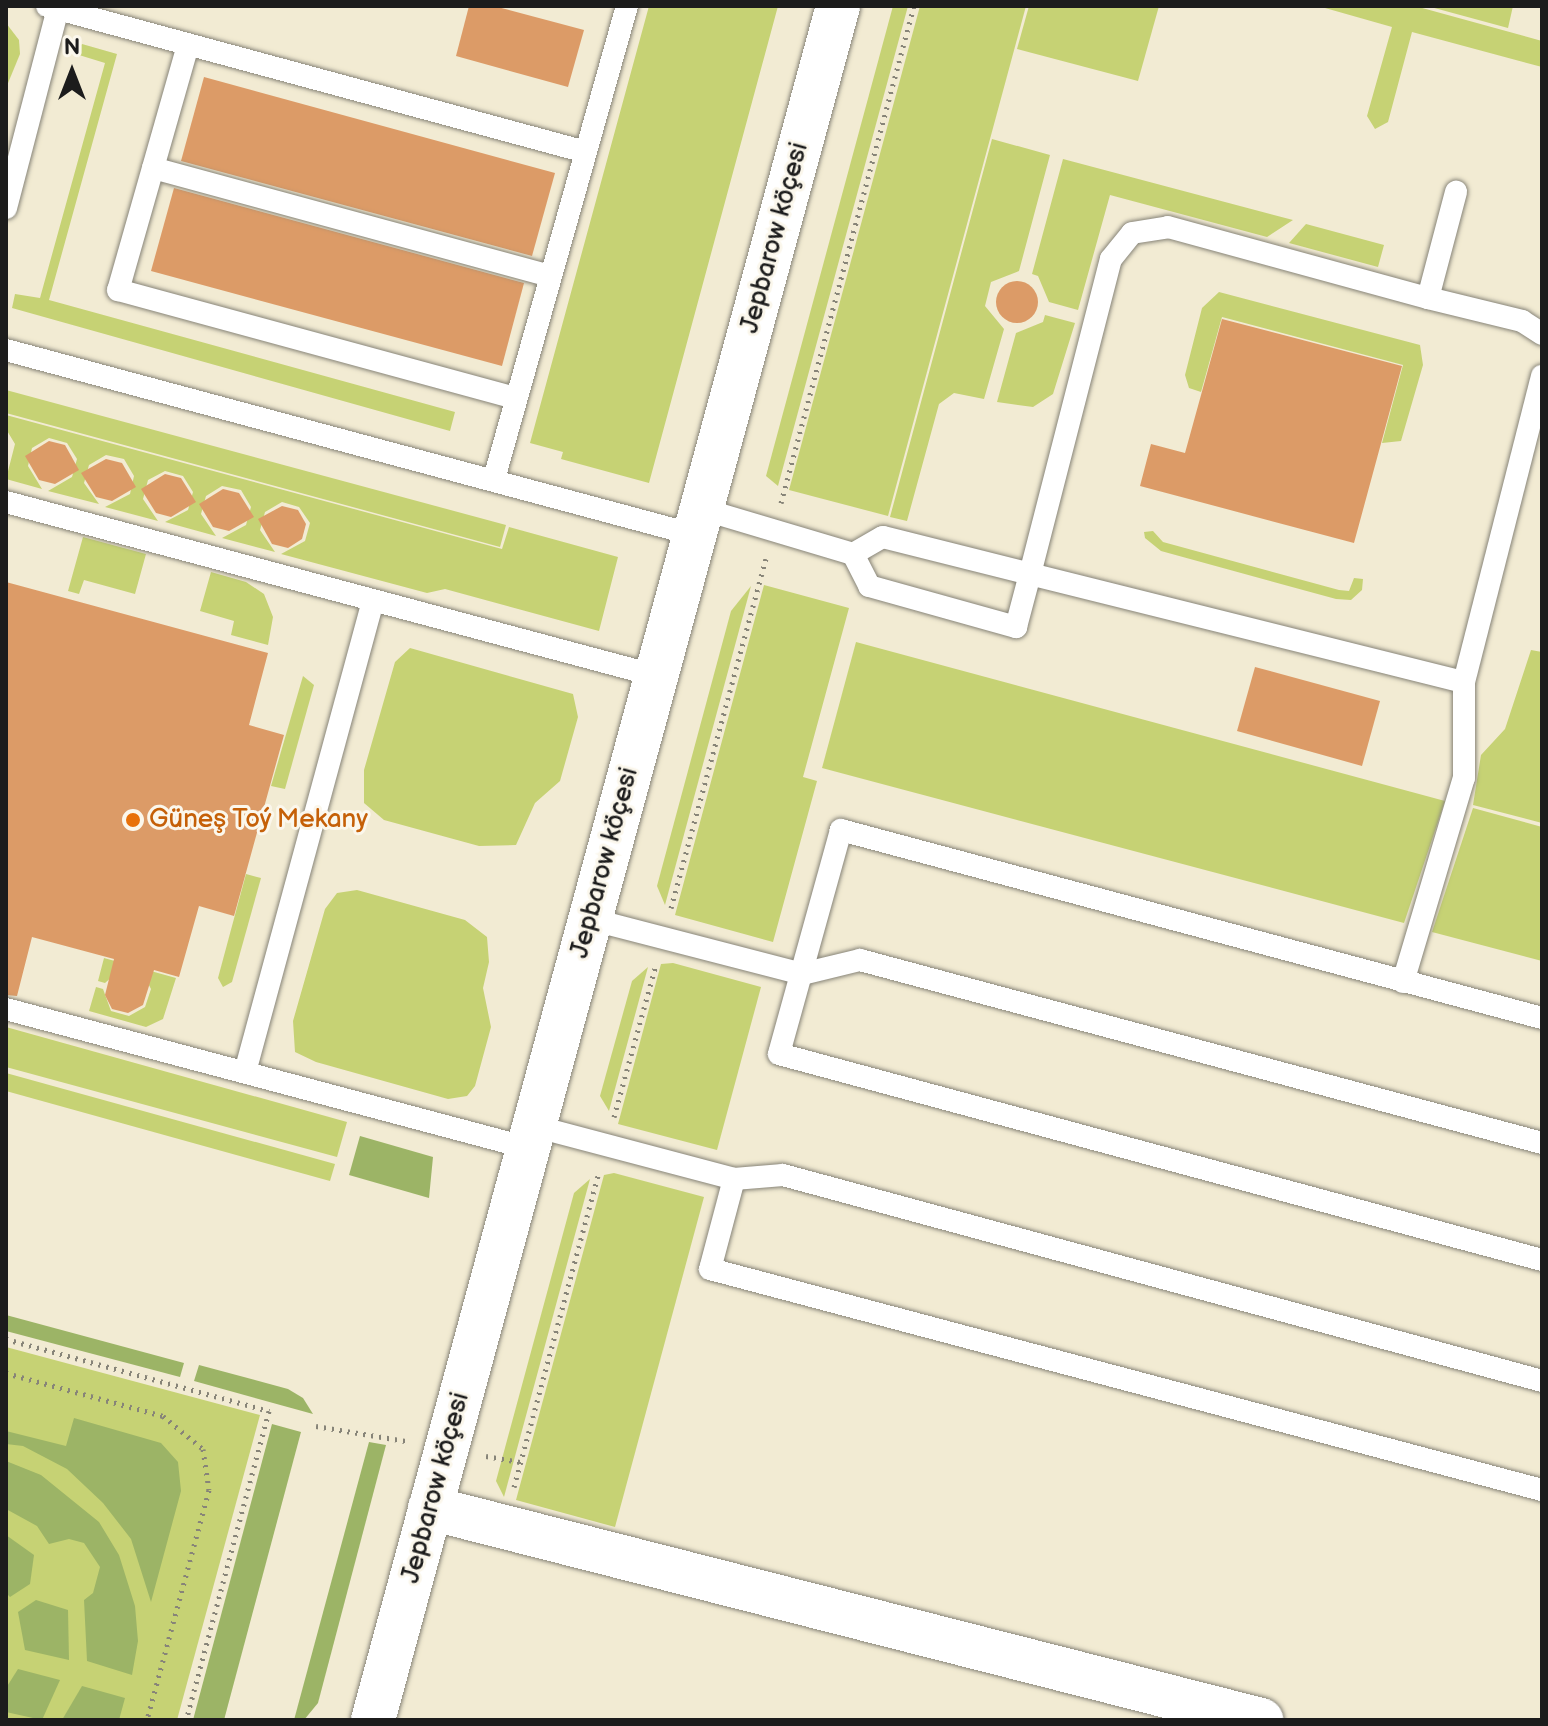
<!DOCTYPE html>
<html>
<head>
<meta charset="utf-8">
<style>
	body { margin:0 }
	#map { position:relative; width:1548px; height:1726px; overflow:hidden; background:#f2ebd3; font-family:"Balsamiq Sans",sans-serif }
	div>[style] { position:absolute }
	.green>* { inset:0; background:#c6d274 }
	.forest>* { inset:0; background:#9cb466 }
	.building>* { inset:0; background:#dc9b67 }
	.round { border-radius:50% }
	.path>* { height:5px; margin-top:-2.5px; transform-origin:0; background:repeating-linear-gradient(90deg,#878478 0 2px,transparent 0 8px) }
	.roads { filter:drop-shadow(0 0 2px #878478) drop-shadow(0 0 2px #878478) }
	.lane>* { height:22px; margin:-11px; padding:0 11px; transform-origin:11px; border-radius:11px; background:#fff }
	.street>* { height:44px; margin:-22px; padding:0 22px; transform-origin:22px; border-radius:22px; background:#fff }
	.secondary>* { height:44px; margin:-22px; padding:0 22px; transform-origin:22px; border-radius:22px; background:#fff }
	.dots>* { width:22px; height:22px; translate:-50% -50%; box-sizing:border-box; border:4px solid #fbf7ec; border-radius:50% }
	span { translate:-50% -50%; white-space:nowrap; text-align:center; line-height:1.15; -webkit-text-stroke:6px #fbf7ec; paint-order:stroke }
	.street-label { font-size:26px; color:#1c1c1c }
	.food-label { font-size:26px; color:#c56008 }
	.left { translate:0 -50%; text-align:left }
	.frame { position:absolute; inset:0; border:8px solid #1c1c1c; pointer-events:none }
	.north { position:absolute; left:32px; top:32px; width:80px; height:80px; -webkit-text-stroke:6px #fbf7ec; paint-order:stroke; rotate:0deg; font-size:22px; font-weight:700; line-height:32px; text-align:center; color:#1c1c1c }
	.north::after { content:''; display:block; margin:auto; width:28px; height:36px; background:#1c1c1c; clip-path:polygon(50% 0,100% 100%,50% 72%,0 100%) }
</style>
</head>
<body>
<div id="map">
	<div class="green">
		<div style="clip-path:polygon(649px 6px,778px 6px,649px 483px,561px 459px,563px 452px,530px 443px)"></div>
		<div style="clip-path:polygon(893px 6px,908px 6px,778px 486px,766px 476px)"></div>
		<div style="clip-path:polygon(920px 6px,1026px 6px,888px 516px,789px 490px)"></div>
		<div style="clip-path:polygon(1029px 6px,1159px 6px,1138px 81px,1017px 49px)"></div>
		<div style="clip-path:polygon(1318px 6px,1415px 6px,1542px 41px,1542px 67px,1412px 32px,1388px 122px,1375px 129px,1367px 116px,1392px 27px)"></div>
		<div style="clip-path:polygon(1427px 6px,1513px 6px,1508px 28px)"></div>
		<div style="clip-path:polygon(6px 23px,19px 40px,20px 54px,6px 88px)"></div>
		<div style="clip-path:polygon(82px 44px,117px 54px,49px 300px,455px 412px,450px 431px,12px 308px,15px 294px,40px 298px,105px 63px,79px 55px,75px 51px)"></div>
		<div style="clip-path:polygon(992px 139px,1050px 155px,1019px 271px,991px 282px,985px 306px,1004px 329px,984px 399px,954px 393px,939px 404px,907px 521px,890px 517px)"></div>
		<div style="clip-path:polygon(1063px 159px,1293px 220px,1267px 237px,1110px 195px,1078px 310px,1049px 302px,1038px 276px,1032px 274px)"></div>
		<div style="clip-path:polygon(1306px 224px,1384px 245px,1378px 267px,1289px 243px)"></div>
		<div style="clip-path:polygon(1219px 292px,1420px 345px,1423px 365px,1401px 441px,1382px 443px,1403px 365px,1222px 317px,1201px 392px,1189px 388px,1185px 375px,1202px 308px)"></div>
		<div style="clip-path:polygon(1045px 315px,1075px 323px,1053px 394px,1033px 407px,997px 402px,1016px 333px,1043px 322px)"></div>
		<div style="clip-path:polygon(6px 390px,506px 525px,500px 547px,6px 413px)"></div>
		<div style="clip-path:polygon(6px 415px,502px 549px,509px 527px,618px 557px,599px 631px,445px 589px,427px 593px,281px 554px,305px 541px,310px 523px,299px 507px,282px 502px,265px 512px,260px 530px,275px 552px,222px 538px,246px 525px,251px 507px,241px 490px,222px 486px,206px 496px,201px 514px,216px 536px,165px 522px,188px 510px,193px 492px,183px 476px,165px 471px,148px 480px,143px 499px,158px 521px,105px 507px,130px 494px,134px 476px,124px 459px,106px 455px,89px 465px,84px 483px,99px 504px,48px 491px,72px 477px,77px 459px,67px 443px,49px 438px,32px 448px,28px 466px,42px 489px,6px 479px,15px 444px,6px 429px)"></div>
		<div style="clip-path:polygon(1153px 531px,1163px 542px,1339px 590px,1349px 591px,1354px 578px,1363px 579px,1362px 590px,1351px 600px,1336px 599px,1161px 551px,1145px 538px,1144px 532px)"></div>
		<div style="clip-path:polygon(83px 537px,146px 554px,135px 594px,84px 580px,79px 594px,68px 591px)"></div>
		<div style="clip-path:polygon(211px 572px,246px 582px,264px 594px,273px 617px,268px 645px,231px 635px,234px 621px,200px 611px)"></div>
		<div style="clip-path:polygon(764px 585px,849px 608px,803px 777px,817px 781px,773px 942px,675px 915px)"></div>
		<div style="clip-path:polygon(751px 586px,665px 905px,657px 886px,731px 611px)"></div>
		<div style="clip-path:polygon(856px 642px,1445px 801px,1404px 923px,822px 768px)"></div>
		<div style="clip-path:polygon(410px 648px,573px 694px,578px 717px,560px 781px,535px 803px,516px 845px,479px 846px,384px 820px,364px 803px,364px 770px,395px 662px)"></div>
		<div style="clip-path:polygon(1531px 650px,1542px 652px,1542px 823px,1473px 805px,1481px 755px,1505px 729px)"></div>
		<div style="clip-path:polygon(303px 676px,314px 685px,285px 789px,271px 786px)"></div>
		<div style="clip-path:polygon(1473px 808px,1542px 827px,1542px 961px,1432px 932px)"></div>
		<div style="clip-path:polygon(246px 874px,261px 878px,232px 982px,223px 987px,218px 978px)"></div>
		<div style="clip-path:polygon(357px 890px,465px 920px,487px 937px,489px 962px,483px 988px,491px 1027px,475px 1086px,467px 1096px,448px 1099px,316px 1062px,295px 1052px,293px 1021px,325px 909px,337px 893px)"></div>
		<div style="clip-path:polygon(104px 958px,176px 978px,163px 1019px,146px 1027px,89px 1011px,96px 987px,103px 989px,111px 1011px,129px 1016px,145px 1007px,151px 989px,142px 972px,123px 967px,105px 983px,98px 981px)"></div>
		<div style="clip-path:polygon(673px 963px,761px 987px,717px 1150px,618px 1124px,661px 964px)"></div>
		<div style="clip-path:polygon(648px 967px,609px 1111px,600px 1096px,632px 981px)"></div>
		<div style="clip-path:polygon(6px 1027px,347px 1122px,337px 1157px,6px 1067px)"></div>
		<div style="clip-path:polygon(6px 1073px,335px 1164px,330px 1181px,6px 1091px)"></div>
		<div style="clip-path:polygon(614px 1173px,704px 1197px,615px 1527px,516px 1500px,604px 1175px)"></div>
		<div style="clip-path:polygon(590px 1179px,504px 1497px,496px 1481px,574px 1193px)"></div>
		<div style="clip-path:polygon(6px 1347px,260px 1415px,177px 1720px,6px 1720px)"></div>
	</div>
	<div class="forest">
		<div style="clip-path:polygon(360px 1136px,433px 1157px,429px 1198px,349px 1175px)"></div>
		<div style="clip-path:polygon(6px 1315px,184px 1363px,180px 1377px,6px 1331px)"></div>
		<div style="clip-path:polygon(199px 1365px,288px 1389px,303px 1398px,313px 1414px,194px 1381px)"></div>
		<div style="clip-path:polygon(74px 1418px,161px 1443px,178px 1462px,181px 1491px,151px 1602px,131px 1539px,103px 1503px,67px 1469px,23px 1446px,6px 1444px,6px 1431px,66px 1446px)"></div>
		<div style="clip-path:polygon(272px 1424px,301px 1432px,224px 1720px,193px 1720px)"></div>
		<div style="clip-path:polygon(369px 1442px,386px 1445px,318px 1703px,304px 1720px,294px 1720px)"></div>
		<div style="clip-path:polygon(6px 1461px,41px 1475px,99px 1522px,119px 1555px,135px 1606px,138px 1641px,132px 1675px,87px 1661px,84px 1600px,93px 1593px,100px 1567px,84px 1543px,69px 1539px,49px 1544px,37px 1526px,6px 1509px)"></div>
		<div style="clip-path:polygon(6px 1535px,34px 1555px,30px 1584px,10px 1597px,6px 1593px)"></div>
		<div style="clip-path:polygon(36px 1600px,68px 1610px,69px 1660px,25px 1650px,18px 1612px)"></div>
		<div style="clip-path:polygon(18px 1669px,60px 1680px,42px 1720px,6px 1712px,6px 1688px)"></div>
		<div style="clip-path:polygon(82px 1686px,125px 1698px,119px 1720px,62px 1720px)"></div>
	</div>
	<div class="building">
		<div style="clip-path:polygon(469px 6px,494px 6px,584px 30px,568px 87px,456px 56px)"></div>
		<div style="clip-path:polygon(204px 77px,555px 173px,532px 256px,181px 161px)"></div>
		<div style="clip-path:polygon(174px 188px,524px 283px,502px 366px,151px 271px)"></div>
		<div class="round" style="left:996px;top:281px;width:42px;height:42px"></div>
		<div style="clip-path:polygon(1222px 319px,1402px 366px,1354px 543px,1140px 486px,1151px 444px,1185px 453px)"></div>
		<div style="clip-path:polygon(49px 441px,65px 445px,79px 470px,55px 484px,39px 480px,25px 456px)"></div>
		<div style="clip-path:polygon(106px 459px,122px 463px,136px 487px,112px 501px,96px 497px,81px 473px)"></div>
		<div style="clip-path:polygon(165px 474px,181px 478px,196px 502px,171px 517px,156px 513px,141px 489px)"></div>
		<div style="clip-path:polygon(223px 489px,239px 493px,254px 517px,229px 531px,213px 527px,199px 504px)"></div>
		<div style="clip-path:polygon(282px 506px,298px 510px,306px 524px,302px 539px,288px 548px,272px 544px,258px 519px)"></div>
		<div style="clip-path:polygon(6px 582px,268px 653px,249px 725px,284px 735px,234px 916px,199px 906px,179px 977px,154px 970px,143px 1005px,128px 1013px,112px 1009px,105px 995px,114px 959px,32px 937px,17px 996px,6px 995px)"></div>
		<div style="clip-path:polygon(1255px 667px,1380px 701px,1362px 766px,1237px 731px)"></div>
	</div>
	<div class="path">
		<div style="left:781px;top:503px;width:514px;rotate:-75.02deg"></div>
		<div style="left:671px;top:908px;width:362px;rotate:-74.8deg"></div>
		<div style="left:614px;top:1117px;width:155px;rotate:-74.6deg"></div>
		<div style="left:6px;top:1339px;width:273px;rotate:15.3deg"></div>
		<div style="left:269px;top:1411px;width:320px;rotate:105deg"></div>
		<div style="left:6px;top:1373px;width:163px;rotate:15.3deg"></div>
		<div style="left:163px;top:1416px;width:52px;rotate:39.5deg"></div>
		<div style="left:203px;top:1449px;width:41px;rotate:81.7deg"></div>
		<div style="left:209px;top:1490px;width:238px;rotate:105.1deg"></div>
		<div style="left:316px;top:1426px;width:91px;rotate:9.5deg"></div>
		<div style="left:486px;top:1456px;width:36px;rotate:10deg"></div>
		<div style="left:514px;top:1487px;width:325px;rotate:-74.9deg"></div>
	</div>
	<div class="roads">
		<div class="lane">
			<div style="left:47px;top:6px;width:558px;rotate:15.16deg"></div>
			<div style="left:188px;top:45px;width:255px;rotate:105.9deg"></div>
			<div style="left:118px;top:290px;width:412px;rotate:15.2deg"></div>
			<div style="left:153px;top:168px;width:412px;rotate:15.2deg"></div>
			<div style="left:6px;top:208px;width:206px;rotate:-75.4deg"></div>
			<div style="left:1428px;top:298px;width:97px;rotate:13.7deg"></div>
			<div style="left:1522px;top:321px;width:24px;rotate:33deg"></div>
			<div style="left:6px;top:350px;width:713px;rotate:15.03deg"></div>
			<div style="left:494px;top:479px;width:491px;rotate:-74.3deg"></div>
			<div style="left:6px;top:502px;width:674px;rotate:14.96deg"></div>
			<div style="left:702px;top:509px;width:158px;rotate:16.6deg"></div>
			<div style="left:853px;top:554px;width:34px;rotate:-30deg"></div>
			<div style="left:883px;top:537px;width:152px;rotate:14.1deg"></div>
			<div style="left:1030px;top:574px;width:325px;rotate:-75.6deg"></div>
			<div style="left:1111px;top:259px;width:33px;rotate:-51deg"></div>
			<div style="left:1132px;top:233px;width:36px;rotate:-9deg"></div>
			<div style="left:1168px;top:227px;width:270px;rotate:15.3deg"></div>
			<div style="left:1428px;top:298px;width:110px;rotate:-75.2deg"></div>
			<div style="left:853px;top:554px;width:36px;rotate:63deg"></div>
			<div style="left:869px;top:586px;width:153px;rotate:15.6deg"></div>
			<div style="left:1016px;top:627px;width:55px;rotate:-75.2deg"></div>
			<div style="left:1030px;top:574px;width:447px;rotate:14deg"></div>
			<div style="left:1464px;top:682px;width:316px;rotate:-75.7deg"></div>
			<div style="left:590px;top:919px;width:219px;rotate:14.5deg"></div>
			<div style="left:802px;top:974px;width:60px;rotate:-13.6deg"></div>
			<div style="left:860px;top:960px;width:706px;rotate:15.02deg"></div>
			<div style="left:1403px;top:982px;width:213px;rotate:-73.4deg"></div>
			<div style="left:1464px;top:778px;width:96px;rotate:-90deg"></div>
			<div style="left:6px;top:1009px;width:540px;rotate:14.91deg"></div>
			<div style="left:1542px;top:1018px;width:726px;rotate:-164.99deg"></div>
			<div style="left:841px;top:830px;width:232px;rotate:105.5deg"></div>
			<div style="left:779px;top:1054px;width:790px;rotate:15.11deg"></div>
			<div style="left:245px;top:1072px;width:488px;rotate:-74.8deg"></div>
			<div style="left:534px;top:1126px;width:207px;rotate:14.8deg"></div>
			<div style="left:734px;top:1179px;width:49px;rotate:-4.7deg"></div>
			<div style="left:783px;top:1175px;width:786px;rotate:15.18deg"></div>
			<div style="left:734px;top:1179px;width:93px;rotate:104.9deg"></div>
			<div style="left:710px;top:1269px;width:861px;rotate:14.88deg"></div>
		</div>
		<div class="street">
			<div style="left:430px;top:1508px;width:858px;rotate:14.31deg"></div>
		</div>
		<div class="secondary">
			<div style="left:373px;top:1720px;width:1776px;rotate:-74.82deg"></div>
		</div>
	</div>
	<div class="dots">
		<div style="left:133px;top:820px;background:#e8710a"></div>
	</div>
	<div class="street-label">
		<span style="left:775px;top:238px;rotate:-75deg">Jepbarow köçesi</span>
		<span style="left:605px;top:863px;rotate:-75deg">Jepbarow köçesi</span>
		<span style="left:436px;top:1488px;rotate:-75deg">Jepbarow köçesi</span>
	</div>
	<div class="food-label">
		<span class="left" style="left:149px;top:820px">Güneş Toý Mekany</span>
	</div>
	<div class="frame"></div>
	<div class="north">N</div>
</div>
</body>
</html>
